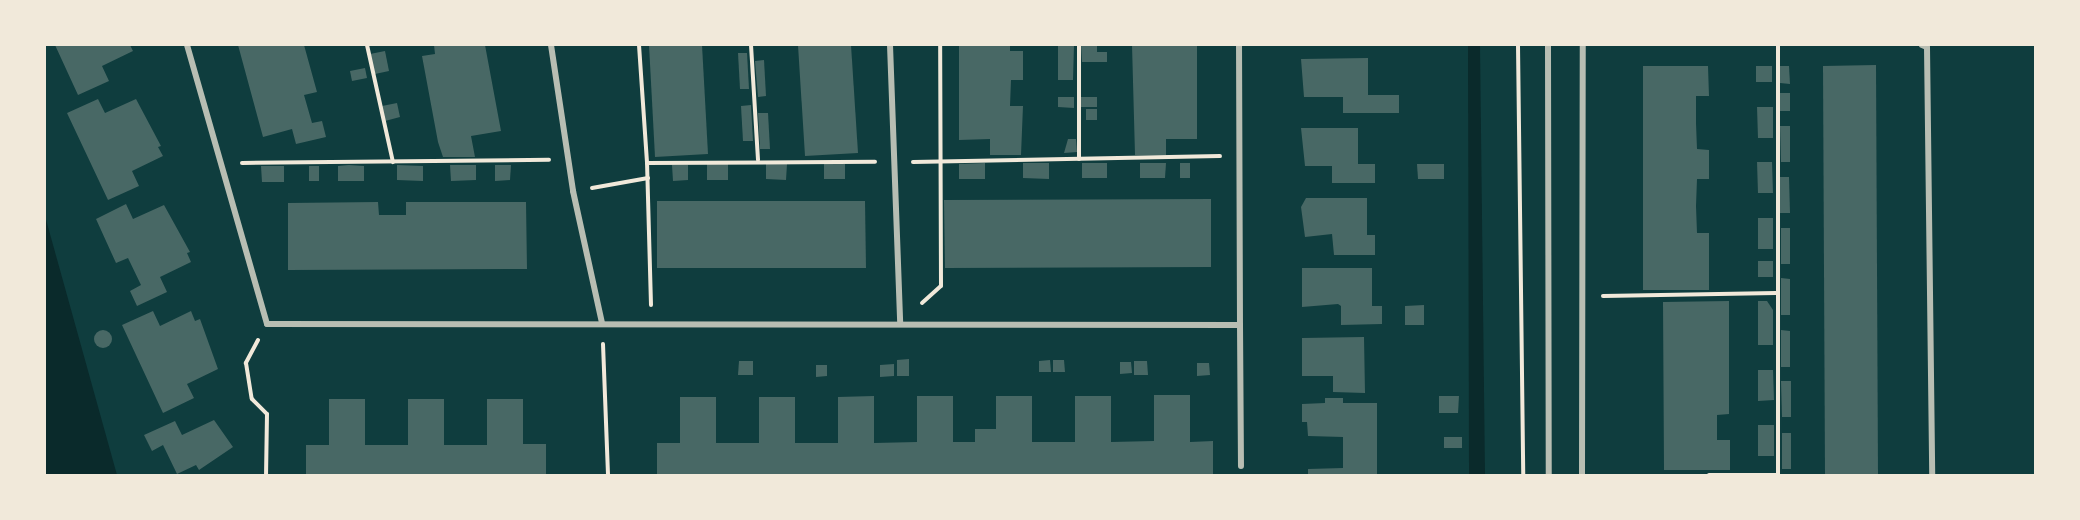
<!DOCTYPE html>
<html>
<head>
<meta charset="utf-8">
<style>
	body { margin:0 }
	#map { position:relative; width:2080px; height:520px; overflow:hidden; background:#0f3d3e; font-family:"Public Sans",sans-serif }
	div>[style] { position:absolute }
	.water>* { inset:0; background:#0a2a2b }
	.building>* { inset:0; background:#486865 }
	.round { border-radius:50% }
	.path>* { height:4px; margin:-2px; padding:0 2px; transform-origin:2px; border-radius:2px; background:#f1e9da }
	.minor>* { height:6px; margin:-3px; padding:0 3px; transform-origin:3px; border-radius:3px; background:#b8beb3 }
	span { translate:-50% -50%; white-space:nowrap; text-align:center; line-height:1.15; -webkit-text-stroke:4.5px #f1e9da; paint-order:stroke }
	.frame { position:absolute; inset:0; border:46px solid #f1e9da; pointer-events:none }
</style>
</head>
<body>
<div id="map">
	<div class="water">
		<div style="clip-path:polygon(1468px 45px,1480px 45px,1485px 475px,1469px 475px)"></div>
		<div style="clip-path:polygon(45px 216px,117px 475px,45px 475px)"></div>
	</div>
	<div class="building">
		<div style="clip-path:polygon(55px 45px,130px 45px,133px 51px,102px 66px,109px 81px,78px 95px)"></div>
		<div style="clip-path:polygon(238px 45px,304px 45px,317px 92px,304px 95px,312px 123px,322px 121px,326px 137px,296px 144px,292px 129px,263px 137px)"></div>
		<div style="clip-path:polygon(434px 45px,485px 45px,501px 131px,471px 136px,475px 157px,443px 157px,438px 142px,422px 56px,435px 54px)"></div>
		<div style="clip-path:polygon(649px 45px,702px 45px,708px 154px,655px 157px)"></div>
		<div style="clip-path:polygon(798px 45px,851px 45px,858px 153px,805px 156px)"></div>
		<div style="clip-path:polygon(959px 45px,1010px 45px,1010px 51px,1023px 51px,1023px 80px,1011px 80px,1010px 106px,1023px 106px,1021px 155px,990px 155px,990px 139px,959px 140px)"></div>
		<div style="clip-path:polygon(1058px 45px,1074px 45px,1073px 80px,1058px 80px)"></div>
		<div style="clip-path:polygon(1081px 45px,1097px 45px,1097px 52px,1107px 52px,1107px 62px,1082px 62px)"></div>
		<div style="clip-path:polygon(1132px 45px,1197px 45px,1197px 139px,1166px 139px,1166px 155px,1135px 155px)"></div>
		<div style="clip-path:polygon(385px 51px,389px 71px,375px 74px,370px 54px)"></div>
		<div style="clip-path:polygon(738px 53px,747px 53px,749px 89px,740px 89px)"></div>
		<div style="clip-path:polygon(1368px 58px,1368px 95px,1399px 95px,1399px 113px,1343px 113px,1343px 97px,1304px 97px,1301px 59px)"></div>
		<div style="clip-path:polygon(764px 60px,766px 96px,758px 97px,755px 61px)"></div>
		<div style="clip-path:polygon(1876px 65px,1878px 475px,1825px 475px,1823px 66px)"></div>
		<div style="clip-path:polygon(1643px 66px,1708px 66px,1709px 96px,1696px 96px,1696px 123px,1697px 149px,1709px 150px,1709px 179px,1697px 179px,1696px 206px,1697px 233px,1709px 233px,1709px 290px,1643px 290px)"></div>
		<div style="clip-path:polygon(1756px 66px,1772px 66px,1772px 82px,1756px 82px)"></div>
		<div style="clip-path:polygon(1780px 66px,1789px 66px,1790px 84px,1780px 83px)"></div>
		<div style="clip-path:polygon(365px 68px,367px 78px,352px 81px,350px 71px)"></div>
		<div style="clip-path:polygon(1780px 93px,1790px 93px,1790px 111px,1780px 111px)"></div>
		<div style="clip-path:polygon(1058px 97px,1074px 97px,1074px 108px,1058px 107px)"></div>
		<div style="clip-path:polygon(1081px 97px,1097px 97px,1097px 107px,1081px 107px)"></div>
		<div style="clip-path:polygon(98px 99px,105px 113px,136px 99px,161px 146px,158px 147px,163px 156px,132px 171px,139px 186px,108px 200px,67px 113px)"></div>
		<div style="clip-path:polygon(397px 103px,400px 117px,385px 121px,382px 106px)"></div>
		<div style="clip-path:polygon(751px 105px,753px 141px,743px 141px,741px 106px)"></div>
		<div style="clip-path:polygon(1757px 107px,1773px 107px,1773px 138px,1758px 138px)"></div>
		<div style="clip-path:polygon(1086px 109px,1097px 109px,1097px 120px,1086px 120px)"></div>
		<div style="clip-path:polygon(758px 113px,768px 113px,770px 149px,760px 149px)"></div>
		<div style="clip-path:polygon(1780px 126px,1790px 126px,1790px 162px,1781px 162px)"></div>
		<div style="clip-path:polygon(1301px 128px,1358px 128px,1358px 164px,1375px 164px,1375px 183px,1332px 183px,1332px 166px,1305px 166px)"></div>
		<div style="clip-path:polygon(1068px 139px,1076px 139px,1077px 152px,1064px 153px)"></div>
		<div style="clip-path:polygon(1757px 162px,1772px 162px,1773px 193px,1758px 193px)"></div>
		<div style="clip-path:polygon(985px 163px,985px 179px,959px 179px,959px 164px)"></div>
		<div style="clip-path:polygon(1023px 163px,1049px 163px,1049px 179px,1023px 178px)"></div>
		<div style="clip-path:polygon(1082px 163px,1107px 163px,1107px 178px,1082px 178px)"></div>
		<div style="clip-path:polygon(1140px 163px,1166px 163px,1165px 178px,1140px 178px)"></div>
		<div style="clip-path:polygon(1180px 163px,1190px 163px,1190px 178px,1180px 178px)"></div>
		<div style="clip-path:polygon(707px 164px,728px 164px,728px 180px,707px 180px)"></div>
		<div style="clip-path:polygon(766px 164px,787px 164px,786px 180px,766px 179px)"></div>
		<div style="clip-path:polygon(824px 164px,845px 164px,845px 179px,824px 179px)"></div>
		<div style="clip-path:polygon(1417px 164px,1444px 164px,1444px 179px,1418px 179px)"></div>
		<div style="clip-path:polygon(349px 165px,364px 166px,364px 181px,338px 181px,338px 166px)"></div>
		<div style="clip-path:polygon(397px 165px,423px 166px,423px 181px,397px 180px)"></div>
		<div style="clip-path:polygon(450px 165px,476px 165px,476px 180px,451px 181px)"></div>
		<div style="clip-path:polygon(495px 165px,511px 165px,510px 180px,495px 181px)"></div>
		<div style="clip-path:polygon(672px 165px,688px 165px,688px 180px,673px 181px)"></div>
		<div style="clip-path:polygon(261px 166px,284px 166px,284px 182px,262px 182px)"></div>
		<div style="clip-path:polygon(309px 166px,319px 166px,319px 181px,309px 181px)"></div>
		<div style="clip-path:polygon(1780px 177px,1789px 177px,1790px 213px,1780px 213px)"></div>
		<div style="clip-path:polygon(1306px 198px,1367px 198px,1367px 235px,1375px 235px,1375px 255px,1334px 255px,1332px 234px,1305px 237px,1301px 207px)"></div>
		<div style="clip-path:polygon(1211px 199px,1211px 267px,945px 268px,944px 200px)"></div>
		<div style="clip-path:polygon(657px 201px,865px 201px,866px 268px,657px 268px)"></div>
		<div style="clip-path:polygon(378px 202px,379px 215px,406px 215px,406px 202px,526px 202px,527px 269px,288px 270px,288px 203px)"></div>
		<div style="clip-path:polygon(126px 204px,133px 219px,164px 205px,190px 252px,187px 253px,191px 262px,160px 277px,167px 292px,137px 306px,130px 291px,141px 285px,128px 258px,116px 263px,96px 219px)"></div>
		<div style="clip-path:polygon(1758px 218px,1773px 218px,1773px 249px,1758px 249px)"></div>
		<div style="clip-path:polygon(1781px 228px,1790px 228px,1790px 264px,1781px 264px)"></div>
		<div style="clip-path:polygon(1758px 261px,1773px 261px,1773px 277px,1758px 277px)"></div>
		<div style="clip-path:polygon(1302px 268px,1372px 268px,1372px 306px,1382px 306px,1382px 324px,1341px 325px,1341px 306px,1338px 304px,1302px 307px)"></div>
		<div style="clip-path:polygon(1781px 278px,1790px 279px,1790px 315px,1781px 315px)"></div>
		<div style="clip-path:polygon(1729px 301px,1729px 414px,1717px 415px,1717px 440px,1730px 440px,1730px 470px,1664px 470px,1663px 302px)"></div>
		<div style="clip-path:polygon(1758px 301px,1767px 301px,1773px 310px,1773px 345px,1758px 345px)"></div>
		<div style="clip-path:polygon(1424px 305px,1424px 325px,1405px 325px,1405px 306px)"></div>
		<div style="clip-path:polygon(153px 311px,160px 326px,191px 311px,195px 321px,200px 319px,218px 369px,187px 384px,194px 398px,163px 413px,122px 325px)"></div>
		<div style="clip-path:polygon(1781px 330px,1790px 331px,1790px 367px,1781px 367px)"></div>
		<div class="round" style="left:94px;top:330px;width:18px;height:18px"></div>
		<div style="clip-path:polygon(1364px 337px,1365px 393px,1333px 392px,1333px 376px,1302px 376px,1302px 338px)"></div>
		<div style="clip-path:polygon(909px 359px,909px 376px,897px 376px,897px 360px)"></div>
		<div style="clip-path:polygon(1050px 360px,1051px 372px,1039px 372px,1039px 361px)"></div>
		<div style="clip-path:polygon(1053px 360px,1064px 360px,1065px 372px,1053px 372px)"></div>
		<div style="clip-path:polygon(739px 361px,753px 361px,753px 375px,738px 375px)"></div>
		<div style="clip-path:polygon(1134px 361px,1147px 361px,1148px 375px,1134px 375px)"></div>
		<div style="clip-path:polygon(1120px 362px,1131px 362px,1132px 373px,1120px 374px)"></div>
		<div style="clip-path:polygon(1197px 363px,1209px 363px,1210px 375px,1197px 376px)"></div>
		<div style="clip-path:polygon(894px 364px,894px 376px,880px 377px,880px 365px)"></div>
		<div style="clip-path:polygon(816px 365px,827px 365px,827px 376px,816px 377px)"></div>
		<div style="clip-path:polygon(1758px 370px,1773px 370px,1774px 400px,1758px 401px)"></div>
		<div style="clip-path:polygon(1781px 381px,1791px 381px,1791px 417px,1782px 417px)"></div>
		<div style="clip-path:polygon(1154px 395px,1190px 395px,1190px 442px,1213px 441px,1213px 475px,657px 475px,657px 443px,680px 443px,680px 397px,716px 397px,716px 443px,759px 443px,759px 397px,795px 397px,795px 443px,838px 443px,838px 397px,874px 396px,874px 443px,917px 442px,917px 396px,953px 396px,953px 442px,975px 442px,975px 429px,996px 429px,996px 396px,1032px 396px,1032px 442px,1075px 442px,1075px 396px,1111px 396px,1111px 442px,1154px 441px)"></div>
		<div style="clip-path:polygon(1439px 396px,1459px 396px,1458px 413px,1439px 413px)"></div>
		<div style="clip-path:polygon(1325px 398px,1343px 398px,1343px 403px,1377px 403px,1377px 475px,1308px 475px,1308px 469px,1343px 468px,1343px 437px,1308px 436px,1307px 422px,1302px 422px,1302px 404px,1325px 403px)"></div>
		<div style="clip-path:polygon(329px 399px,365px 399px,365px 445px,408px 445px,408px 399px,444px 399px,444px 445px,487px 445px,487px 399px,523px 399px,523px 444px,546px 444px,546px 475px,306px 475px,306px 445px,329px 445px)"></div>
		<div style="clip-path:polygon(214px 420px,233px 447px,199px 470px,196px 465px,177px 474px,163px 445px,152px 451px,144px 435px,175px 421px,182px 435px)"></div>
		<div style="clip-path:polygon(1758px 425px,1774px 425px,1774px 456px,1758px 456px)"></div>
		<div style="clip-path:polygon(1782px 433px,1791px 433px,1791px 469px,1782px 469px)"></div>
		<div style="clip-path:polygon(1444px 437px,1462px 437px,1462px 448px,1444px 448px)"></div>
	</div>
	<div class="path">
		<div style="left:367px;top:45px;width:120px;rotate:77.5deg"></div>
		<div style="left:639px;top:45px;width:118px;rotate:86.1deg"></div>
		<div style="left:751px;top:45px;width:115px;rotate:86.5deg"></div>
		<div style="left:1518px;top:45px;width:430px;rotate:89.3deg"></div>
		<div style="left:1079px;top:159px;width:114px;rotate:-90deg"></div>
		<div style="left:913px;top:162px;width:307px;rotate:-1.1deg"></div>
		<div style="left:242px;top:163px;width:307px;rotate:-0.6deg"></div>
		<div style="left:592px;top:188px;width:57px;rotate:-10.1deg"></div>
		<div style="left:1603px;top:296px;width:173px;rotate:-1deg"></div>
		<div style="left:922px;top:303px;width:25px;rotate:-42deg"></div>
		<div style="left:941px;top:286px;width:241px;rotate:-90.2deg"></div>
		<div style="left:651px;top:305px;width:142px;rotate:-91.6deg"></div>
		<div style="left:647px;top:163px;width:228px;rotate:-0.3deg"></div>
		<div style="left:258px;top:340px;width:26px;rotate:118deg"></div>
		<div style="left:246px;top:363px;width:36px;rotate:81deg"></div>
		<div style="left:252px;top:399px;width:21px;rotate:45deg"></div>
		<div style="left:267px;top:414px;width:61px;rotate:90.9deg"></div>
		<div style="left:603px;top:344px;width:131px;rotate:87.8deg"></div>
		<div style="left:1709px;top:475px;width:69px"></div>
		<div style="left:1778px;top:475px;width:430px;rotate:-90deg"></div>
	</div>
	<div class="minor">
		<div style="left:187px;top:45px;width:290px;rotate:74deg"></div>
		<div style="left:267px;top:324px;width:973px;rotate:0.06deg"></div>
		<div style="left:1240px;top:325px;width:280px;rotate:-90.2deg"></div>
		<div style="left:551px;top:45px;width:148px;rotate:81.4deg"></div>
		<div style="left:573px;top:191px;width:135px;rotate:77.6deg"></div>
		<div style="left:890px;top:45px;width:279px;rotate:87.9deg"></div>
		<div style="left:1548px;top:45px;width:430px;rotate:89.9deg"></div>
		<div style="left:1922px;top:45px;width:5px;rotate:22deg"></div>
		<div style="left:1927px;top:47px;width:428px;rotate:89.3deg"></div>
		<div style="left:1240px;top:325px;width:141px;rotate:89.6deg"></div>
		<div style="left:1582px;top:475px;width:430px;rotate:-89.9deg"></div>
	</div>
	<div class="frame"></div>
</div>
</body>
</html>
